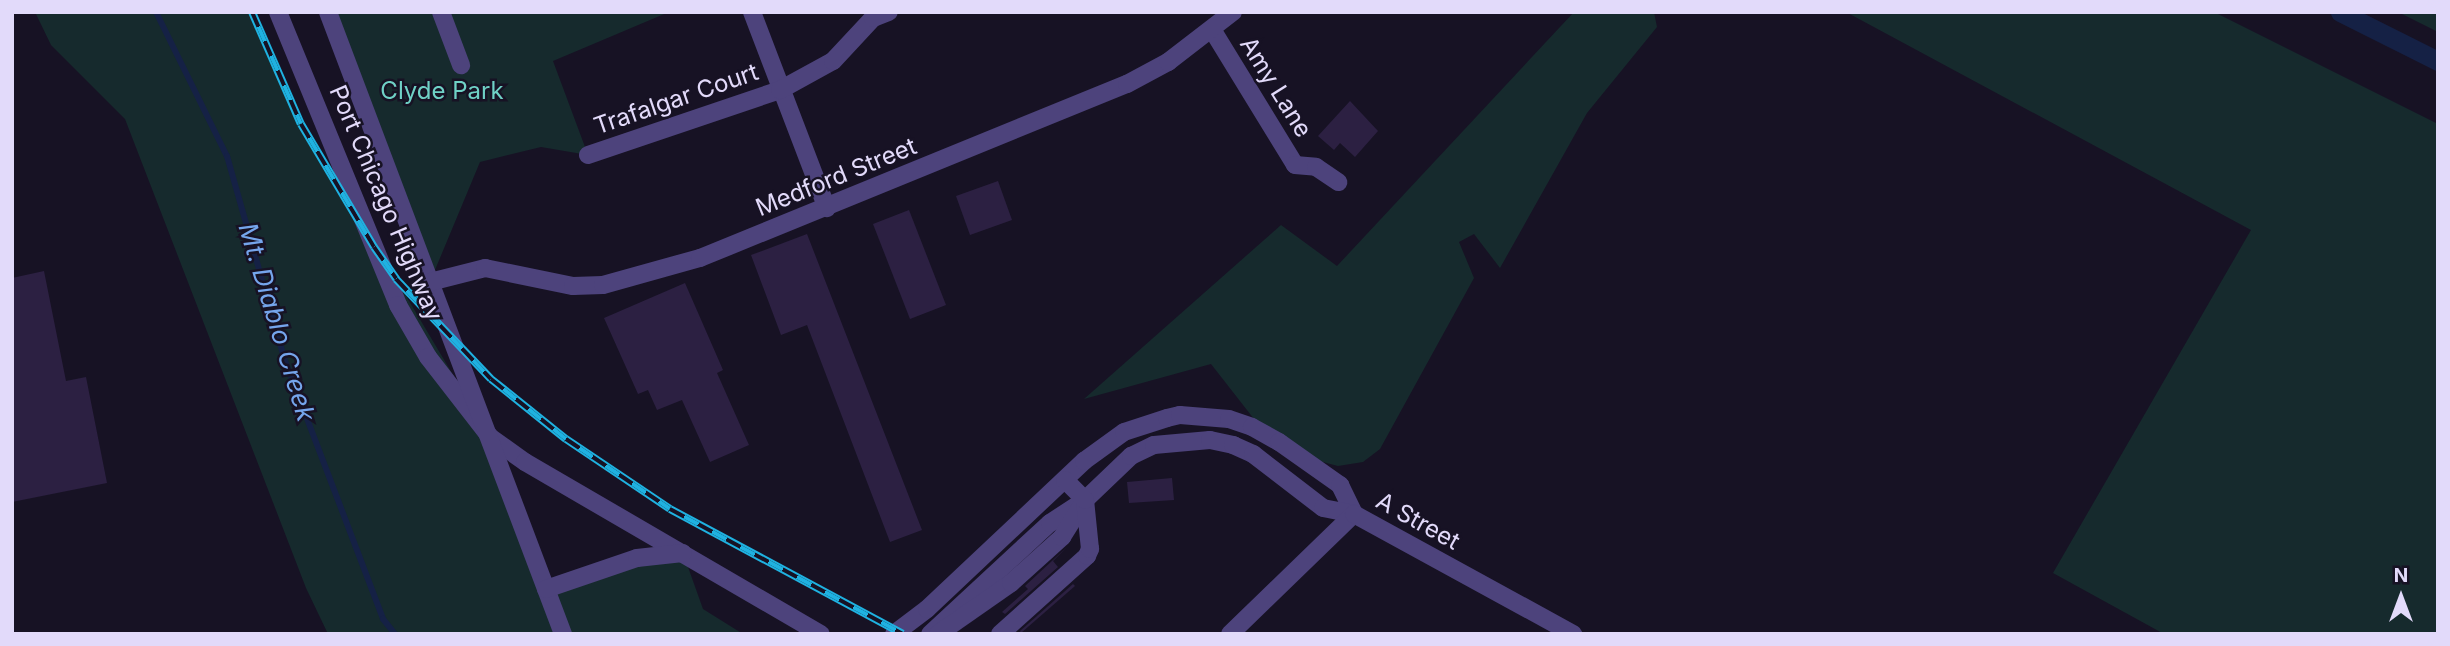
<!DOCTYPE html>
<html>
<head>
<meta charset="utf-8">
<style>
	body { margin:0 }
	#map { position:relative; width:2450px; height:646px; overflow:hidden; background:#171224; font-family:Inter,sans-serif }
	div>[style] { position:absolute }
	.green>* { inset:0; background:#162a2d }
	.stream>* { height:6px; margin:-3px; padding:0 3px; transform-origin:3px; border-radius:3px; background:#152145 }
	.canal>* { height:19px; margin:-9.5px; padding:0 9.5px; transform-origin:9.5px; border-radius:9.5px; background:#152145 }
	.building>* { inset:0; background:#2c2042 }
	.minor>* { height:18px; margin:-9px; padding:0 9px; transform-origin:9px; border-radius:9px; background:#4d437c }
	.rail>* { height:8px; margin-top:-4px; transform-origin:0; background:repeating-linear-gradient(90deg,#171224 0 16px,#1fb2e1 0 32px); box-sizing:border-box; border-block:2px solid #1fb2e1 }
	span { translate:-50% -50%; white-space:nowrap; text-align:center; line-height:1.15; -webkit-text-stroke:5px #171224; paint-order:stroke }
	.street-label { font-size:24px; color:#e2dafa }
	.park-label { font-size:24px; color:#6fd1c6 }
	.water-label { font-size:26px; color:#75a5ec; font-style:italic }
	.frame { position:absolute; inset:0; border:14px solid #e2dafa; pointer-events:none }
	.north { position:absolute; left:2366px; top:562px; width:70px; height:70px; -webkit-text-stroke:5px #171224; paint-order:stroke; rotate:0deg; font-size:19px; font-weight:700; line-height:28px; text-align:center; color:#e2dafa }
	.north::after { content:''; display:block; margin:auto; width:24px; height:32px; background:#e2dafa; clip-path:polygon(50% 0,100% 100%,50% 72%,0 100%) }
</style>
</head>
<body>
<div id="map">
	<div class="green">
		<div style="clip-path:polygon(35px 12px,252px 12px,301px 124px,342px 199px,396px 279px,490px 437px,546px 589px,683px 553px,703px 609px,743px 634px,328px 634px,306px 588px,125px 119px,51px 45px)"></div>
		<div style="clip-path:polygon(328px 12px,518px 14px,669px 12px,553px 61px,588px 155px,541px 147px,480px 162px,430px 282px)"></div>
		<div style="clip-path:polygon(1574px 12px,1654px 12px,1657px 27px,1587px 113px,1500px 268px,1474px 234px,1459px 242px,1474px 278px,1380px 449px,1363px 462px,1338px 466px,1319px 461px,1254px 419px,1211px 364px,1084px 399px,1281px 225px,1337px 266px)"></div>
		<div style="clip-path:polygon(1846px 12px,2214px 12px,2438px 124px,2438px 634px,2164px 634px,2053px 573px,2251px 230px)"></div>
		<div style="clip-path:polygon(2398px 12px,2438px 12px,2438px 32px)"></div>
	</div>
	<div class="stream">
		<div style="left:156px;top:12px;width:161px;rotate:63.8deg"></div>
		<div style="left:227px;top:156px;width:210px;rotate:74.2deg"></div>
		<div style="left:284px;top:358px;width:279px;rotate:69.2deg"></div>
		<div style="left:383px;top:619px;width:19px;rotate:51deg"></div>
	</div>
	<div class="canal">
		<div style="left:2340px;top:12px;width:110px;rotate:26.6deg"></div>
	</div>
	<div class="building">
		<div style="clip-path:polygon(1350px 101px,1378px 131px,1355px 157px,1340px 143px,1334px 150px,1318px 136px)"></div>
		<div style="clip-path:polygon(998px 181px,1012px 220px,970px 235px,956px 196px)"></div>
		<div style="clip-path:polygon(909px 210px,946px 305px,910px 319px,873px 224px)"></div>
		<div style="clip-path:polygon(807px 234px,922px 530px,890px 542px,807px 325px,781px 335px,751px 255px)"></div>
		<div style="clip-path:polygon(44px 271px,66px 381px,86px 377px,107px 483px,12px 502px,12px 278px)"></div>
		<div style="clip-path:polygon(685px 283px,723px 370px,717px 373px,749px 445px,710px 462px,682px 400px,657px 410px,648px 390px,638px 394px,604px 318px)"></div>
		<div style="clip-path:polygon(1172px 478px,1174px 500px,1129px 503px,1127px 482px)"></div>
		<div style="clip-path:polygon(1067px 547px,1053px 561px,1058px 567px,1005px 614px,1002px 612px,1028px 589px,1025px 586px)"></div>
		<div style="clip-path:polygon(1073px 584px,1075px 586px,1021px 633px,1020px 631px)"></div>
	</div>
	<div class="minor">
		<div style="left:278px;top:12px;width:317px;rotate:67.7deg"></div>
		<div style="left:398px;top:305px;width:60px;rotate:60deg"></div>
		<div style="left:428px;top:357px;width:101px;rotate:52.2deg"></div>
		<div style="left:490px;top:437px;width:43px;rotate:35.5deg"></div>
		<div style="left:525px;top:462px;width:342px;rotate:30.2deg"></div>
		<div style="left:328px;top:12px;width:665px;rotate:69.3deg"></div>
		<div style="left:441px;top:12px;width:57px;rotate:69.3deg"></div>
		<div style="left:752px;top:12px;width:210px;rotate:69.1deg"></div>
		<div style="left:1213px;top:31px;width:157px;rotate:58.5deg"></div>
		<div style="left:1295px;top:165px;width:21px;rotate:5deg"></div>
		<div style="left:1316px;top:167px;width:27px;rotate:34deg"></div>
		<div style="left:588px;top:155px;width:203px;rotate:-18.7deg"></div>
		<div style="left:780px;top:90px;width:60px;rotate:-28.7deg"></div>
		<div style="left:833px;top:61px;width:59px;rotate:-47.1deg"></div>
		<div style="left:873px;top:18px;width:17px;rotate:-21deg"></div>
		<div style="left:430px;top:282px;width:57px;rotate:-14.3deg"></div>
		<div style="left:485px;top:268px;width:90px;rotate:11.6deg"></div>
		<div style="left:573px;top:286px;width:30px;rotate:-2deg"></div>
		<div style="left:603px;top:285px;width:101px;rotate:-15.6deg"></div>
		<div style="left:700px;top:258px;width:461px;rotate:-22.2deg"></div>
		<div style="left:1127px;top:84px;width:47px;rotate:-28.2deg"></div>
		<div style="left:1168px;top:62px;width:82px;rotate:-37.6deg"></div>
		<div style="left:546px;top:589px;width:96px;rotate:-18.8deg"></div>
		<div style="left:637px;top:558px;width:46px;rotate:-6.2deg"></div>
		<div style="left:894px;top:634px;width:41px;rotate:-37.1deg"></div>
		<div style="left:927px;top:609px;width:216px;rotate:-43.3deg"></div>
		<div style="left:1084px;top:461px;width:49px;rotate:-35.9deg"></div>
		<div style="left:1124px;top:432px;width:45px;rotate:-18deg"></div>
		<div style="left:1167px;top:418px;width:13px;rotate:-13deg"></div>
		<div style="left:1180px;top:415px;width:49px;rotate:4.7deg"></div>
		<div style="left:1229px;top:419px;width:24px;rotate:19deg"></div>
		<div style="left:1252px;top:427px;width:31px;rotate:29deg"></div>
		<div style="left:1279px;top:442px;width:75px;rotate:35.2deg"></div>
		<div style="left:1340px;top:485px;width:32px;rotate:64deg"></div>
		<div style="left:930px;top:634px;width:163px;rotate:-42.8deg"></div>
		<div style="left:1050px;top:523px;width:42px;rotate:-33.3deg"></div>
		<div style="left:1085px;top:500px;width:64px;rotate:-43.7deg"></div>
		<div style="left:1131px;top:456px;width:25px;rotate:-26deg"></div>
		<div style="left:1154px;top:445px;width:56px;rotate:-5.1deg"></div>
		<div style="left:1210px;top:440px;width:24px;rotate:12deg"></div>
		<div style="left:1233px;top:445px;width:22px;rotate:24deg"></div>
		<div style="left:1253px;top:454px;width:88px;rotate:37.6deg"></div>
		<div style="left:1323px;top:508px;width:32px;rotate:11deg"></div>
		<div style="left:938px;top:634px;width:89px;rotate:-34.9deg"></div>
		<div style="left:1011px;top:583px;width:69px;rotate:-42deg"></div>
		<div style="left:1062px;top:537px;width:36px;rotate:-58deg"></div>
		<div style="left:1000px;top:634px;width:117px;rotate:-41.9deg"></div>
		<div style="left:1087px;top:556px;width:8px;rotate:-67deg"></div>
		<div style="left:1090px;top:549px;width:49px;rotate:-95.8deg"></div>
		<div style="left:1085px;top:500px;width:28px;rotate:-135deg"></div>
		<div style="left:1230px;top:634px;width:173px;rotate:-44.1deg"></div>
		<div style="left:1354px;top:514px;width:250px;rotate:28.7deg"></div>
	</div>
	<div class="rail">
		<div style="left:252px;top:12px;width:122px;rotate:66.4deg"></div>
		<div style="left:301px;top:124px;width:143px;rotate:59.3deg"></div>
		<div style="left:374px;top:247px;width:39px;rotate:55deg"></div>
		<div style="left:396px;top:279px;width:138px;rotate:46.5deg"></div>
		<div style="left:491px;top:379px;width:96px;rotate:38.7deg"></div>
		<div style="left:566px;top:439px;width:125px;rotate:33.9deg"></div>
		<div style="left:670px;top:509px;width:264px;rotate:28.2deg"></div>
	</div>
	<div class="street-label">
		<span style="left:1276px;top:87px;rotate:58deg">Amy Lane</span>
		<span style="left:676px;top:99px;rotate:-19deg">Trafalgar Court</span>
		<span style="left:836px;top:177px;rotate:-22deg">Medford Street</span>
		<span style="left:386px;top:203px;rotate:67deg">Port Chicago Highway</span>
		<span style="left:1418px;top:521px;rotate:29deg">A Street</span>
	</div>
	<div class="park-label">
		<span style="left:442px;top:91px">Clyde Park</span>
	</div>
	<div class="water-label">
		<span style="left:277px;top:322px;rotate:73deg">Mt. Diablo Creek</span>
	</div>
	<div class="frame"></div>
	<div class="north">N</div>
</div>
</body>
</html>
